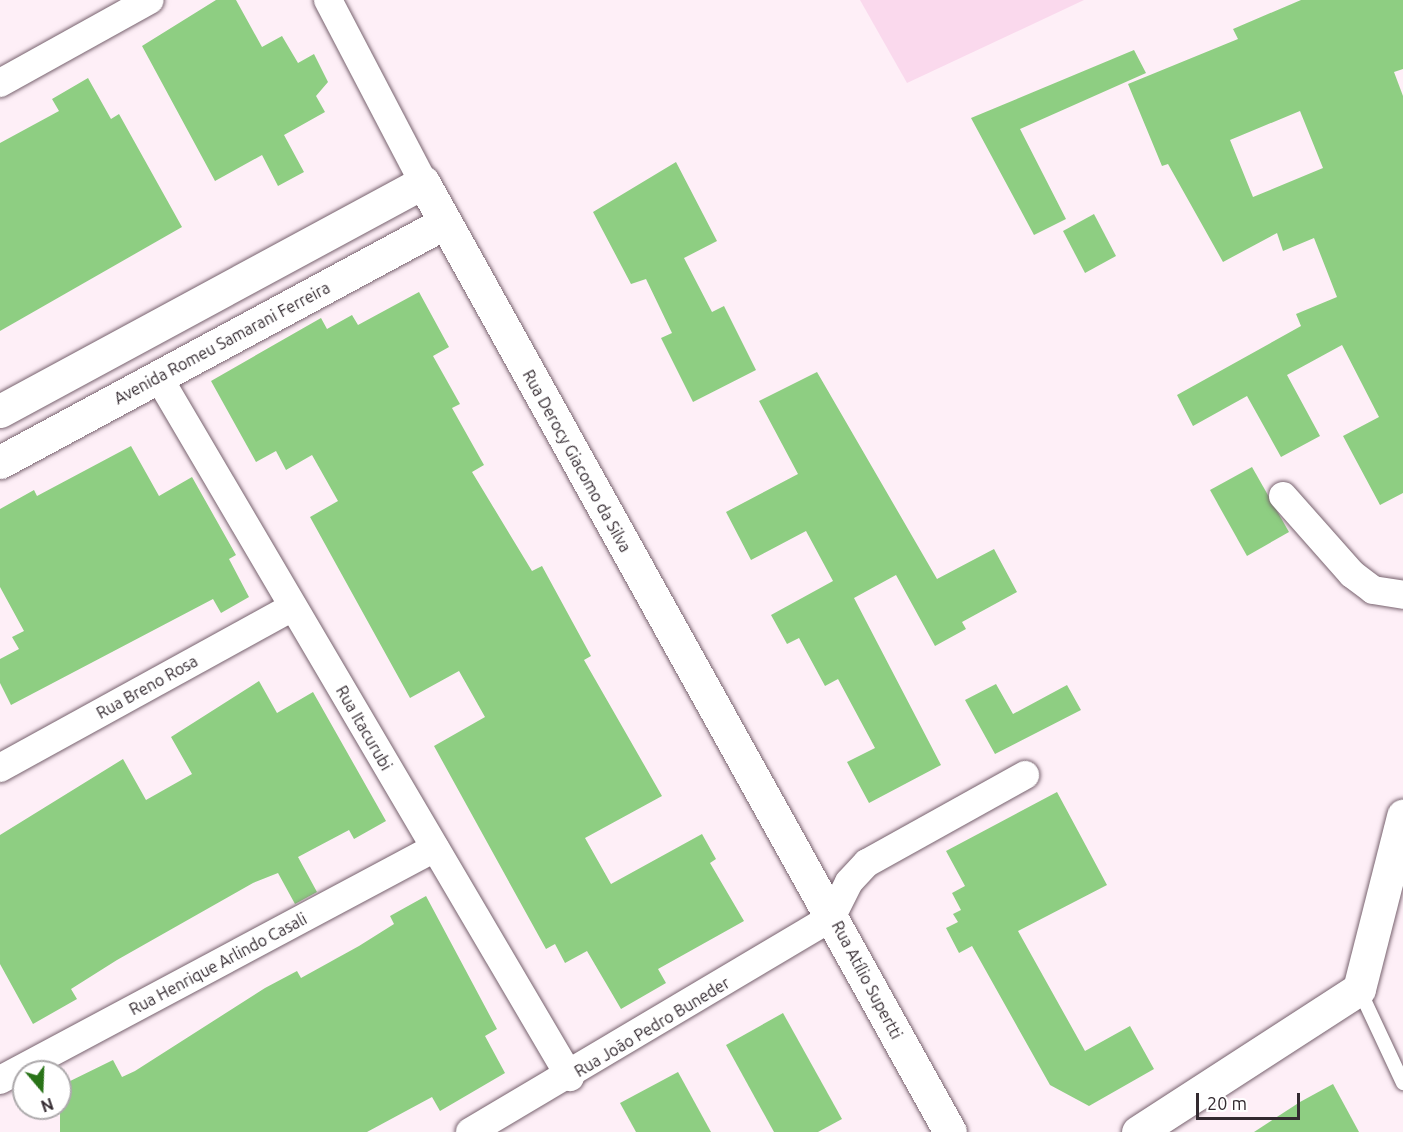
<!DOCTYPE html>
<html>
<head>
<meta charset="utf-8">
<style>
	body { margin:0 }
	#map { position:relative; width:1403px; height:1132px; overflow:hidden; background:#feeff7; font-family:Ubuntu,sans-serif }
	div>[style] { position:absolute }
	.green>* { inset:0; background:#fad9ed }
	.building>* { inset:0; background:#8ece82 }
	.roads { filter:drop-shadow(0 0 2px #77626e) drop-shadow(0 0 2px #77626e) }
	.lane>* { height:14px; margin:-7px; padding:0 7px; transform-origin:7px; border-radius:7px; background:#fff }
	.street>* { height:28px; margin:-14px; padding:0 14px; transform-origin:14px; border-radius:14px; background:#fff }
	.secondary>* { height:33px; margin:-16.5px; padding:0 16.5px; transform-origin:16.5px; border-radius:16.5px; background:#fff }
	span { translate:-50% -50%; white-space:nowrap; text-align:center; line-height:1.15; -webkit-text-stroke:4.5px #fff; paint-order:stroke }
	.street-label { font-size:16px; color:#332a30 }
	.north { position:absolute; left:12px; top:1060px; width:60px; height:60px; box-sizing:border-box; background:#fff; border:2px solid #adaaac; border-radius:50%; rotate:161deg; font-size:16px; font-weight:700; line-height:24px; text-align:center; color:#332a30 }
	.north::after { content:''; display:block; margin:auto; width:21px; height:27px; background:#297318; clip-path:polygon(50% 0,100% 100%,50% 72%,0 100%) }
	.scale { position:absolute; left:1196px; top:1093px; width:104px; height:27px; box-sizing:border-box; border:3px solid #332a30; border-top:0; padding-left:8px; font-size:18px; line-height:21px; white-space:nowrap; color:#332a30; -webkit-text-stroke:4px #fff; paint-order:stroke }
</style>
</head>
<body>
<div id="map">
	<div class="green">
		<div style="clip-path:polygon(860px 0,1084px 0,907px 83px)"></div>
	</div>
	<div class="building">
		<div style="clip-path:polygon(216px 0,236px 0,262px 47px,282px 36px,298px 63px,314px 54px,328px 82px,316px 96px,325px 112px,284px 135px,304px 172px,278px 186px,262px 155px,215px 181px,142px 46px)"></div>
		<div style="clip-path:polygon(evenodd,1301px 0,1403px 0,1403px 69px,1394px 72px,1403px 96px,1403px 493px,1380px 505px,1343px 436px,1379px 417px,1342px 345px,1287px 375px,1320px 436px,1281px 457px,1247px 396px,1193px 426px,1177px 395px,1301px 326px,1296px 314px,1337px 297px,1314px 238px,1283px 251px,1277px 233px,1223px 262px,1168px 164px,1162px 166px,1128px 84px,1238px 39px,1233px 29px,1301px 0,1300px 111px,1323px 168px,1253px 197px,1230px 140px,1300px 111px)"></div>
		<div style="clip-path:polygon(1134px 50px,1146px 73px,1020px 129px,1066px 219px,1034px 235px,971px 118px)"></div>
		<div style="clip-path:polygon(88px 78px,111px 119px,119px 114px,182px 227px,0 331px,0 143px,59px 111px,52px 99px)"></div>
		<div style="clip-path:polygon(676px 162px,717px 241px,684px 258px,712px 312px,724px 306px,756px 370px,693px 402px,661px 338px,672px 333px,646px 279px,631px 284px,593px 212px)"></div>
		<div style="clip-path:polygon(1094px 214px,1116px 256px,1085px 273px,1063px 231px)"></div>
		<div style="clip-path:polygon(419px 292px,449px 347px,433px 356px,460px 404px,452px 408px,484px 465px,472px 472px,532px 571px,542px 566px,591px 656px,584px 660px,662px 796px,585px 838px,611px 884px,702px 834px,716px 859px,710px 863px,744px 921px,658px 969px,666px 983px,621px 1009px,587px 951px,565px 963px,555px 944px,546px 949px,434px 746px,485px 717px,459px 671px,410px 698px,310px 517px,338px 501px,312px 455px,286px 470px,276px 451px,256px 462px,211px 381px,321px 318px,327px 329px,352px 315px,358px 325px)"></div>
		<div style="clip-path:polygon(817px 372px,937px 579px,994px 549px,1017px 592px,962px 622px,966px 629px,935px 646px,896px 575px,854px 598px,941px 765px,869px 803px,847px 762px,875px 748px,838px 679px,825px 686px,799px 638px,787px 644px,771px 615px,833px 581px,806px 531px,751px 560px,726px 512px,798px 474px,759px 401px)"></div>
		<div style="clip-path:polygon(131px 446px,159px 496px,192px 477px,236px 555px,229px 559px,249px 597px,221px 613px,213px 599px,11px 705px,0 683px,0 659px,19px 649px,12px 637px,24px 631px,0 587px,0 509px,34px 490px,37px 496px)"></div>
		<div style="clip-path:polygon(1252px 467px,1289px 532px,1247px 556px,1210px 490px)"></div>
		<div style="clip-path:polygon(259px 681px,277px 713px,313px 692px,386px 821px,354px 839px,349px 830px,298px 857px,317px 892px,295px 904px,278px 873px,253px 883px,117px 960px,71px 989px,77px 999px,33px 1024px,0 964px,0 835px,123px 759px,146px 800px,192px 774px,171px 737px)"></div>
		<div style="clip-path:polygon(996px 684px,1013px 714px,1067px 685px,1081px 710px,995px 754px,965px 700px)"></div>
		<div style="clip-path:polygon(1057px 792px,1107px 885px,1018px 931px,1085px 1051px,1130px 1026px,1154px 1069px,1089px 1106px,1050px 1085px,972px 946px,959px 953px,946px 928px,958px 922px,953px 914px,961px 910px,952px 893px,965px 886px,946px 851px)"></div>
		<div style="clip-path:polygon(426px 896px,497px 1029px,485px 1036px,505px 1073px,440px 1111px,432px 1097px,367px 1132px,60px 1132px,60px 1086px,113px 1060px,122px 1077px,135px 1071px,265px 988px,297px 971px,301px 978px,359px 946px,394px 924px,390px 916px)"></div>
		<div style="clip-path:polygon(783px 1013px,842px 1119px,818px 1132px,774px 1132px,726px 1045px)"></div>
		<div style="clip-path:polygon(678px 1072px,711px 1132px,636px 1132px,620px 1103px)"></div>
		<div style="clip-path:polygon(1333px 1084px,1359px 1132px,1254px 1132px,1300px 1102px)"></div>
	</div>
	<div class="roads">
		<div class="lane">
			<div style="left:1359px;top:989px;width:104px;rotate:64.9deg"></div>
		</div>
		<div class="street">
			<div style="left:328px;top:0;width:205px;rotate:62.4deg"></div>
			<div style="left:0;top:83px;width:171px;rotate:-29deg"></div>
			<div style="left:159px;top:378px;width:811px;rotate:59.55deg"></div>
			<div style="left:1283px;top:496px;width:104px;rotate:48.5deg"></div>
			<div style="left:1352px;top:574px;width:26px;rotate:37deg"></div>
			<div style="left:1373px;top:590px;width:30px;rotate:9deg"></div>
			<div style="left:0;top:768px;width:334px;rotate:-28.8deg"></div>
			<div style="left:0;top:1080px;width:493px;rotate:-28.1deg"></div>
			<div style="left:470px;top:1132px;width:420px;rotate:-30.7deg"></div>
			<div style="left:831px;top:918px;width:40px;rotate:-63.4deg"></div>
			<div style="left:849px;top:882px;width:26px;rotate:-47deg"></div>
			<div style="left:867px;top:863px;width:181px;rotate:-29.1deg"></div>
		</div>
		<div class="secondary">
			<div style="left:0;top:411px;width:481px;rotate:-28.4deg"></div>
			<div style="left:423px;top:182px;width:1086px;rotate:60.98deg"></div>
			<div style="left:0;top:462px;width:504px;rotate:-28.29deg"></div>
			<div style="left:1138px;top:1132px;width:263px;rotate:-32.9deg"></div>
			<div style="left:1359px;top:989px;width:179px;rotate:-75.7deg"></div>
		</div>
	</div>
	<div class="street-label">
		<span style="left:222px;top:343px;rotate:-28deg">Avenida Romeu Samarani Ferreira</span>
		<span style="left:577px;top:461px;rotate:61deg">Rua Derocy Giacomo da Silva</span>
		<span style="left:147px;top:687px;rotate:-29deg">Rua Breno Rosa</span>
		<span style="left:364px;top:728px;rotate:60deg">Rua Itacurubi</span>
		<span style="left:218px;top:964px;rotate:-28deg">Rua Henrique Arlindo Casali</span>
		<span style="left:867px;top:980px;rotate:62deg">Rua Atílio Supertti</span>
		<span style="left:652px;top:1027px;rotate:-31deg">Rua João Pedro Buneder</span>
	</div>
	<div class="north">N</div>
	<div class="scale">20 m</div>
</div>
</body>
</html>
